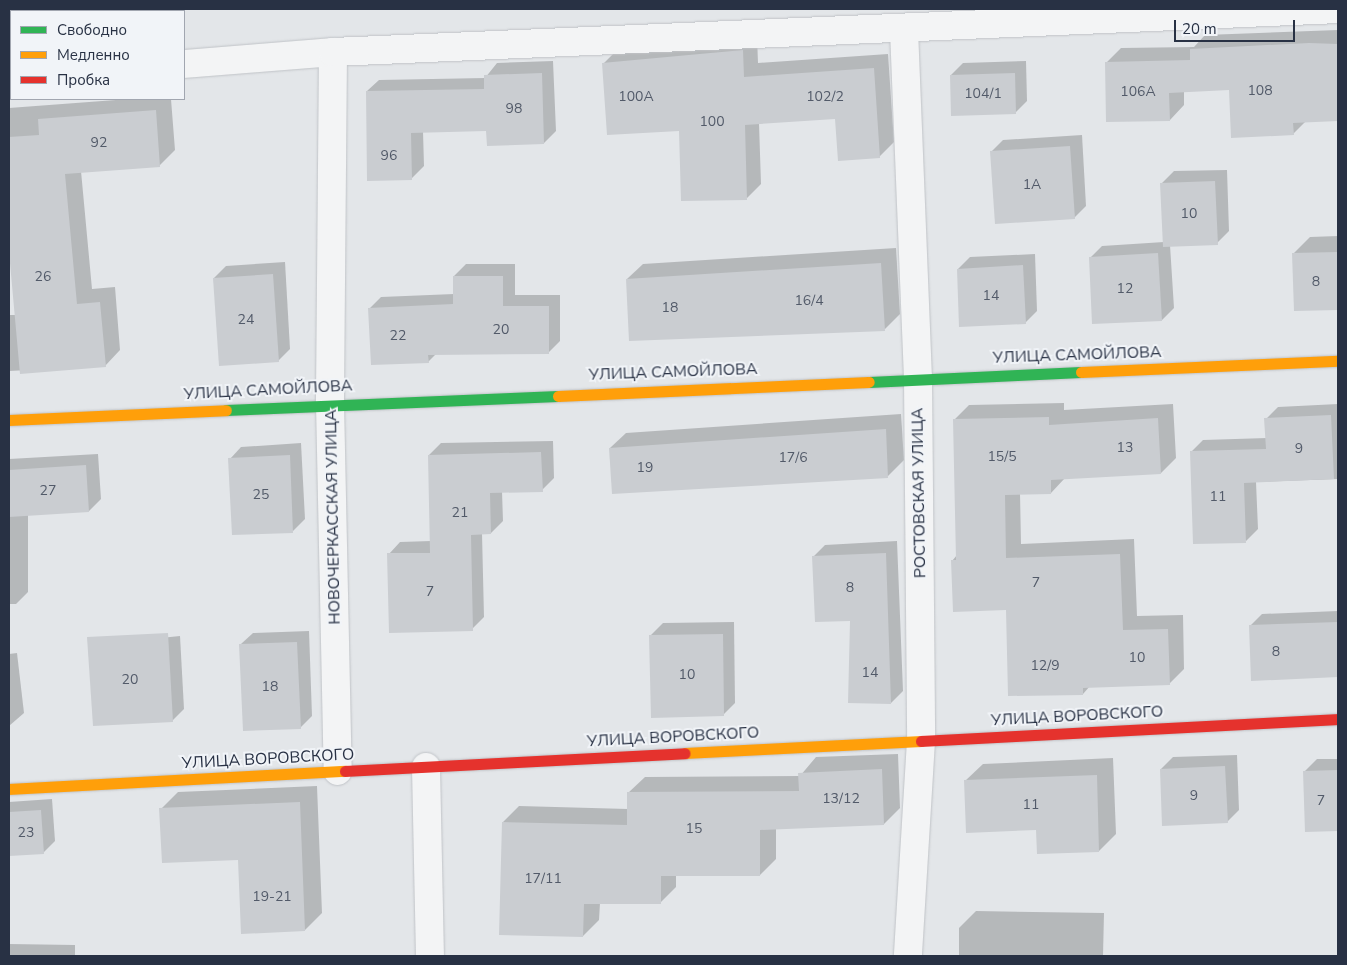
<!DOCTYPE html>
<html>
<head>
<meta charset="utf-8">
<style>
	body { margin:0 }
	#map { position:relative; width:1347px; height:965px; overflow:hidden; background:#e3e6e9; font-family:"Nunito Sans",sans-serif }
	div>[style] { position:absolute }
	.shadow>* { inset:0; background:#0003 }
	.building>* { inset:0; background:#cacdd1 }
	.roads { filter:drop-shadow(0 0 1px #c0c3c7) drop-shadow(0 0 1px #c0c3c7) }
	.street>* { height:28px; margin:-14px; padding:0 14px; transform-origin:14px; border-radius:14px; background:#f3f4f5 }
	.fast>* { height:11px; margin:-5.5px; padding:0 5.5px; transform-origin:5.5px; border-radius:5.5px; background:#30b455 }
	.slow>* { height:11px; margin:-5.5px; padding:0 5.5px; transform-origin:5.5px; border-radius:5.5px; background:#ff9f0a }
	.jam>* { height:11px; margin:-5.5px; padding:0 5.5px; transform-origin:5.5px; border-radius:5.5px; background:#e5322d }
	span { translate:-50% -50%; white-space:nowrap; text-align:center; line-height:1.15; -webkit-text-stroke:4px #f1f4f8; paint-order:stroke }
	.number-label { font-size:14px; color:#525a69 }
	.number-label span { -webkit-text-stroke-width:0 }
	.street-label { font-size:16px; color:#283144 }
	.frame { position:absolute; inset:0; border:10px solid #283144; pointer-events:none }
	.legend { position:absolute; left:10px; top:10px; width:175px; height:90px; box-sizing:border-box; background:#f1f4f8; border:1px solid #a1a6b0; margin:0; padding:6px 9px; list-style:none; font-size:15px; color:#283144 }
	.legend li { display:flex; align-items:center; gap:10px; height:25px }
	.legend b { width:25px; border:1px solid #a1a6b0 }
	.scale { position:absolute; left:1174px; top:20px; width:121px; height:22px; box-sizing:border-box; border:2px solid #283144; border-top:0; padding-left:6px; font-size:15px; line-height:18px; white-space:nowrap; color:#283144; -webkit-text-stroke:4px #f1f4f8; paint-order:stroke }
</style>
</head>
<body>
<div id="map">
	<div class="shadow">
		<div style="clip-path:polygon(1338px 30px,1338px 120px,1306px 121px,1293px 134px,1230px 88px,1184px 91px,1184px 105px,1170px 120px,1106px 63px,1121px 48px,1194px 47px,1205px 35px)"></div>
		<div style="clip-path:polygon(757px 36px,758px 63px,888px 54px,894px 142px,879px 157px,837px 118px,759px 123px,761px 184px,747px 198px,680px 129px,604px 63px,618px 49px)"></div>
		<div style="clip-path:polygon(553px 61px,556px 131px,544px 143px,487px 130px,423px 131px,424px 166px,412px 178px,367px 91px,379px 80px,485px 78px,497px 63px)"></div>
		<div style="clip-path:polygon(1026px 61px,1027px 101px,1015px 113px,951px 75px,963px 63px)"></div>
		<div style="clip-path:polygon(129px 99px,171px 99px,175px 150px,159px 166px,81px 171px,92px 289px,115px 287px,120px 350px,105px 366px,9px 371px,9px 315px,16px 315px,9px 238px,9px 108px)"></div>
		<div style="clip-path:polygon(1082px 135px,1086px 206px,1074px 218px,991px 152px,1003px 140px)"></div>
		<div style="clip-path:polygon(1227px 170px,1229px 231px,1217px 243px,1170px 245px,1174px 308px,1162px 320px,1090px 258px,1102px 246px,1164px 242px,1162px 183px,1174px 171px)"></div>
		<div style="clip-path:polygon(1338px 236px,1338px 309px,1295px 310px,1293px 254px,1310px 237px)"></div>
		<div style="clip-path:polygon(896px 248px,900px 314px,885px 329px,627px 279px,643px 264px)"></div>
		<div style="clip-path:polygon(1035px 254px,1037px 311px,1025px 323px,958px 269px,970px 257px)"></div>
		<div style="clip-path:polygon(285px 262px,290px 349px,278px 361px,214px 278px,226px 266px)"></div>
		<div style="clip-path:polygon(466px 264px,515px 264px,515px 295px,560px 295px,560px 341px,548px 353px,436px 354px,428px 362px,369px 309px,381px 297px,454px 294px,454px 276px)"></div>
		<div style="clip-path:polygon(1064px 403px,1064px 410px,1173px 404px,1176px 458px,1161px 473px,1065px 478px,1051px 493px,1020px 493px,1021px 544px,1134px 539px,1137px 616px,1183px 615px,1184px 669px,1169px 684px,1090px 686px,1083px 694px,1008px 609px,952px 561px,957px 555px,954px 420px,969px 405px)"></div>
		<div style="clip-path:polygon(1338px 404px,1338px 479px,1256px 482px,1258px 529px,1246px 541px,1191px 452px,1203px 440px,1267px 438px,1266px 419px,1278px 407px)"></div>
		<div style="clip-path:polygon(901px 414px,904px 460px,888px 476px,610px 448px,626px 433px)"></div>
		<div style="clip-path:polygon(553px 441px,554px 478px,542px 490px,502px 491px,503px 521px,491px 533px,482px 533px,484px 617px,472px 629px,389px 554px,400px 542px,431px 541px,429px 455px,441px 443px)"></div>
		<div style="clip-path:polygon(301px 443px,305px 519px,293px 531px,230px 459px,241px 447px)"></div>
		<div style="clip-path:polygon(98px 454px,101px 499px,89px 511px,28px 514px,28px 592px,16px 604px,9px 604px,9px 459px)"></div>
		<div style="clip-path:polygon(897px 541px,903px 691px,891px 703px,852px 620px,813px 557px,825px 545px)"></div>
		<div style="clip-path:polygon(1338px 611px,1338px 675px,1252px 680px,1250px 626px,1262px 614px)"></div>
		<div style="clip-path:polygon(734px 622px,735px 703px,723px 715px,651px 635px,663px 623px)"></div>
		<div style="clip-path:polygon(309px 631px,312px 716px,300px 728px,241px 644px,253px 633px)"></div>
		<div style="clip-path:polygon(180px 636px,184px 709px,172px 721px,102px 644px)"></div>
		<div style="clip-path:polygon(17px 653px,24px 713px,9px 726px,9px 654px)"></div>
		<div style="clip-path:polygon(898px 754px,900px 808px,884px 824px,776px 828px,776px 859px,760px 875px,676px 875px,676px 887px,660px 903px,600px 903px,599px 920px,583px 936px,503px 822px,519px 806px,628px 809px,628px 793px,645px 777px,800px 776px,816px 757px)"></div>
		<div style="clip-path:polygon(1237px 755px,1239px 810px,1227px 822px,1161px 769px,1173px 757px)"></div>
		<div style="clip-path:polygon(1113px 758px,1116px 834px,1099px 851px,1037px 829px,965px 781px,983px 764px)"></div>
		<div style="clip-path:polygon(1317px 759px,1338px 759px,1338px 829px,1307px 831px,1305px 771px)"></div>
		<div style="clip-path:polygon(317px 786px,322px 913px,305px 930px,239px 859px,161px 809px,178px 792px)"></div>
		<div style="clip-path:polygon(52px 799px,55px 841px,43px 853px,9px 855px,9px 802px)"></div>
		<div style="clip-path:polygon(976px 911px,1104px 913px,1103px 956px,959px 956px,959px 928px)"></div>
		<div style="clip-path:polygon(9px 944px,75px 945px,75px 956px,9px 956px)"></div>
	</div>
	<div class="building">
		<div style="clip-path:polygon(1309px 43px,1338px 44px,1338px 121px,1293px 123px,1294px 135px,1231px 138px,1229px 90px,1169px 93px,1170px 121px,1106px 122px,1105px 62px,1190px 60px,1190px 49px)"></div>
		<div style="clip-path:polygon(743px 50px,744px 77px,874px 68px,880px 158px,838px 161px,835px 119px,745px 125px,747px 200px,681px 201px,679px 131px,607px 135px,602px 63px)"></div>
		<div style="clip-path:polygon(542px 73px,544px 144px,487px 146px,486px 131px,411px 133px,412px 180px,367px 181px,366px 91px,484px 89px,484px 75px)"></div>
		<div style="clip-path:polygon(1015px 73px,1016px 114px,951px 116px,950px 75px)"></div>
		<div style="clip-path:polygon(156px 110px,160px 167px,65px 174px,77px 304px,100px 302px,106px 367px,20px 374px,9px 252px,9px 137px,39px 135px,38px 119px)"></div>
		<div style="clip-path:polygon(1070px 146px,1075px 219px,995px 224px,990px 151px)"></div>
		<div style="clip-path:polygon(1215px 181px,1218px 245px,1163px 247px,1160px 183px)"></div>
		<div style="clip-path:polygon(1338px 252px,1338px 310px,1294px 311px,1292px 253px)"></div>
		<div style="clip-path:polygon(1158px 253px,1162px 321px,1092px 324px,1089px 257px)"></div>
		<div style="clip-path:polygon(881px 263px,885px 331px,629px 341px,626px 279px)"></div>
		<div style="clip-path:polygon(1023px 265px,1026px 324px,959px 327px,957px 269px)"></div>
		<div style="clip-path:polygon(273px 274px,279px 362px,219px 366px,213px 278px)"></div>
		<div style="clip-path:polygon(453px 276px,503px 276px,503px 306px,549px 306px,549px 354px,428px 355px,429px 363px,371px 365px,368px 308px,453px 304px)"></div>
		<div style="clip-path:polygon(1331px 415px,1334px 479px,1244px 483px,1246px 543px,1193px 544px,1190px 451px,1266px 449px,1264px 418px)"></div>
		<div style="clip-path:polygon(1049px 417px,1049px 425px,1158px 418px,1161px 474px,1051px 480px,1051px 494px,1005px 495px,1006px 558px,1120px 554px,1123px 630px,1168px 629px,1170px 685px,1083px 688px,1083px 695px,1008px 696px,1006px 610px,953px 612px,951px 560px,956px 560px,953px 419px)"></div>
		<div style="clip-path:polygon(886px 429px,888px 478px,612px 494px,609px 448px)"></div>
		<div style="clip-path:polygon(541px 452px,543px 492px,490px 493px,491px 534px,471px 535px,473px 631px,389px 633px,387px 553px,430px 553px,428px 455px)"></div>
		<div style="clip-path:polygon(290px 455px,293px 533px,232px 535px,228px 458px)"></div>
		<div style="clip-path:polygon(86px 465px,89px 512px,9px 517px,9px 470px)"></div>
		<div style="clip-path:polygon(886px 553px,891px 704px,848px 703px,850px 621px,815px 622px,812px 556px)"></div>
		<div style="clip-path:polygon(1338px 622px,1338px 677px,1251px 681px,1249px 625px)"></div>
		<div style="clip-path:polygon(168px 633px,173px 722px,93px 726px,87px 637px)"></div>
		<div style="clip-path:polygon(723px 634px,724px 716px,651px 718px,649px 635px)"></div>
		<div style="clip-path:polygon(297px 642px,301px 729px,243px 731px,239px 644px)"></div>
		<div style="clip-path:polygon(1225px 766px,1228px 823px,1162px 826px,1160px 769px)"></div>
		<div style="clip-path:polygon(882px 769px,884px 825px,760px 830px,760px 876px,661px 876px,661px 904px,584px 904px,583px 937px,499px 935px,502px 822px,627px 825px,627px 792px,799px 791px,798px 773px)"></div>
		<div style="clip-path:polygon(1338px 770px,1338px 831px,1305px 832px,1303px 771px)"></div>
		<div style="clip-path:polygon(1097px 775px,1099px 852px,1037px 854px,1036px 830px,966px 833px,964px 780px)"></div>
		<div style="clip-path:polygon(300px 802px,305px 931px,241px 934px,238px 860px,162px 863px,159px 808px)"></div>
		<div style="clip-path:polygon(41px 810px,44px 854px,9px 856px,9px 812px)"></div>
	</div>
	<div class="roads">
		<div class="street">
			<div style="left:904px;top:30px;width:348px;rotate:87.7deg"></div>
			<div style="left:918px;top:378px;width:363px;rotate:89.5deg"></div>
			<div style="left:921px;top:741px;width:215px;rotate:93.5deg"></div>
			<div style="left:333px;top:52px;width:351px;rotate:90.5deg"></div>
			<div style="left:330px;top:403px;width:368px;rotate:88.8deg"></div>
			<div style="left:184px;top:64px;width:149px;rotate:-4.6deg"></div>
			<div style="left:333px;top:52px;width:1006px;rotate:-2.45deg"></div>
			<div style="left:9px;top:77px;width:2px"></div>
			<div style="left:426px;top:767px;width:189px;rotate:88.8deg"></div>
		</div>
		<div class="fast">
			<div style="left:869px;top:382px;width:212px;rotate:-2.7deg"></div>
			<div style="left:226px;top:410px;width:332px;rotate:-2.4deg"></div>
		</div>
		<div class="slow">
			<div style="left:1081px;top:372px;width:257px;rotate:-2.5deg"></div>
			<div style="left:558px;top:396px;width:311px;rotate:-2.6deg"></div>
			<div style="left:9px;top:420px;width:217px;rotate:-2.6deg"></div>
			<div style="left:685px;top:753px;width:236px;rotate:-2.9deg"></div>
			<div style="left:9px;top:789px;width:336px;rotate:-3.1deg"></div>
		</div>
		<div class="jam">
			<div style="left:921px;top:741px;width:418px;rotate:-3deg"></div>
			<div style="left:345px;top:771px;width:340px;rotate:-3deg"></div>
		</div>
	</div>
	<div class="number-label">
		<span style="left:1260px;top:91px">108</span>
		<span style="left:1138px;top:92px">106А</span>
		<span style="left:983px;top:94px">104/1</span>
		<span style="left:636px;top:97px">100А</span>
		<span style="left:825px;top:97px">102/2</span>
		<span style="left:514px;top:109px">98</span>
		<span style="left:712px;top:122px">100</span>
		<span style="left:99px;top:143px">92</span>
		<span style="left:389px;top:156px">96</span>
		<span style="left:1032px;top:185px">1А</span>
		<span style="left:1189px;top:214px">10</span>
		<span style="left:43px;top:277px">26</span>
		<span style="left:1316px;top:282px">8</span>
		<span style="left:1125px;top:289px">12</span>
		<span style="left:991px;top:296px">14</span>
		<span style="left:809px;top:301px">16/4</span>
		<span style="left:670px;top:308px">18</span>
		<span style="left:246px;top:320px">24</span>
		<span style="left:501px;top:330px">20</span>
		<span style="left:398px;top:336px">22</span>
		<span style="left:1125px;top:448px">13</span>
		<span style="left:1299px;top:449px">9</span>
		<span style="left:1002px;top:457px">15/5</span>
		<span style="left:793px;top:458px">17/6</span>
		<span style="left:645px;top:468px">19</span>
		<span style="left:48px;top:491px">27</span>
		<span style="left:261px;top:495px">25</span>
		<span style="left:1218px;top:497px">11</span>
		<span style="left:460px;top:513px">21</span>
		<span style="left:1036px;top:583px">7</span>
		<span style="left:850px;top:588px">8</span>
		<span style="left:430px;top:592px">7</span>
		<span style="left:1276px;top:652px">8</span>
		<span style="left:1137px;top:658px">10</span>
		<span style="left:1045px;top:666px">12/9</span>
		<span style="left:870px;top:673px">14</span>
		<span style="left:687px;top:675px">10</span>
		<span style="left:130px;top:680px">20</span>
		<span style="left:270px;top:687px">18</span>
		<span style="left:1194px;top:796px">9</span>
		<span style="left:841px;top:799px">13/12</span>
		<span style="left:1321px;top:801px">7</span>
		<span style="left:1031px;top:805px">11</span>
		<span style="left:694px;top:829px">15</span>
		<span style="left:26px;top:833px">23</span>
		<span style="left:543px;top:879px">17/11</span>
		<span style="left:272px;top:897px">19-21</span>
	</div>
	<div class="street-label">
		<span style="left:1077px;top:355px;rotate:-2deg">УЛИЦА САМОЙЛОВА</span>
		<span style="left:673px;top:372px;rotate:-2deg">УЛИЦА САМОЙЛОВА</span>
		<span style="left:268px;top:390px;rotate:-3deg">УЛИЦА САМОЙЛОВА</span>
		<span style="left:919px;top:493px;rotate:-91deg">РОСТОВСКАЯ УЛИЦА</span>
		<span style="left:333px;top:517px;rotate:-91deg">НОВОЧЕРКАССКАЯ УЛИЦА</span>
		<span style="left:1077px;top:716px;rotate:-3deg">УЛИЦА ВОРОВСКОГО</span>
		<span style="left:673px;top:737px;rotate:-3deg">УЛИЦА ВОРОВСКОГО</span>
		<span style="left:268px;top:759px;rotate:-3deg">УЛИЦА ВОРОВСКОГО</span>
	</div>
	<div class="frame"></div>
	<ul class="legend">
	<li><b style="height:6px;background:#30b455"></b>Свободно</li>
	<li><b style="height:6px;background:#ff9f0a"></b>Медленно</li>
	<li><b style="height:6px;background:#e5322d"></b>Пробка</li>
	</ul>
	<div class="scale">20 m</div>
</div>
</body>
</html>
